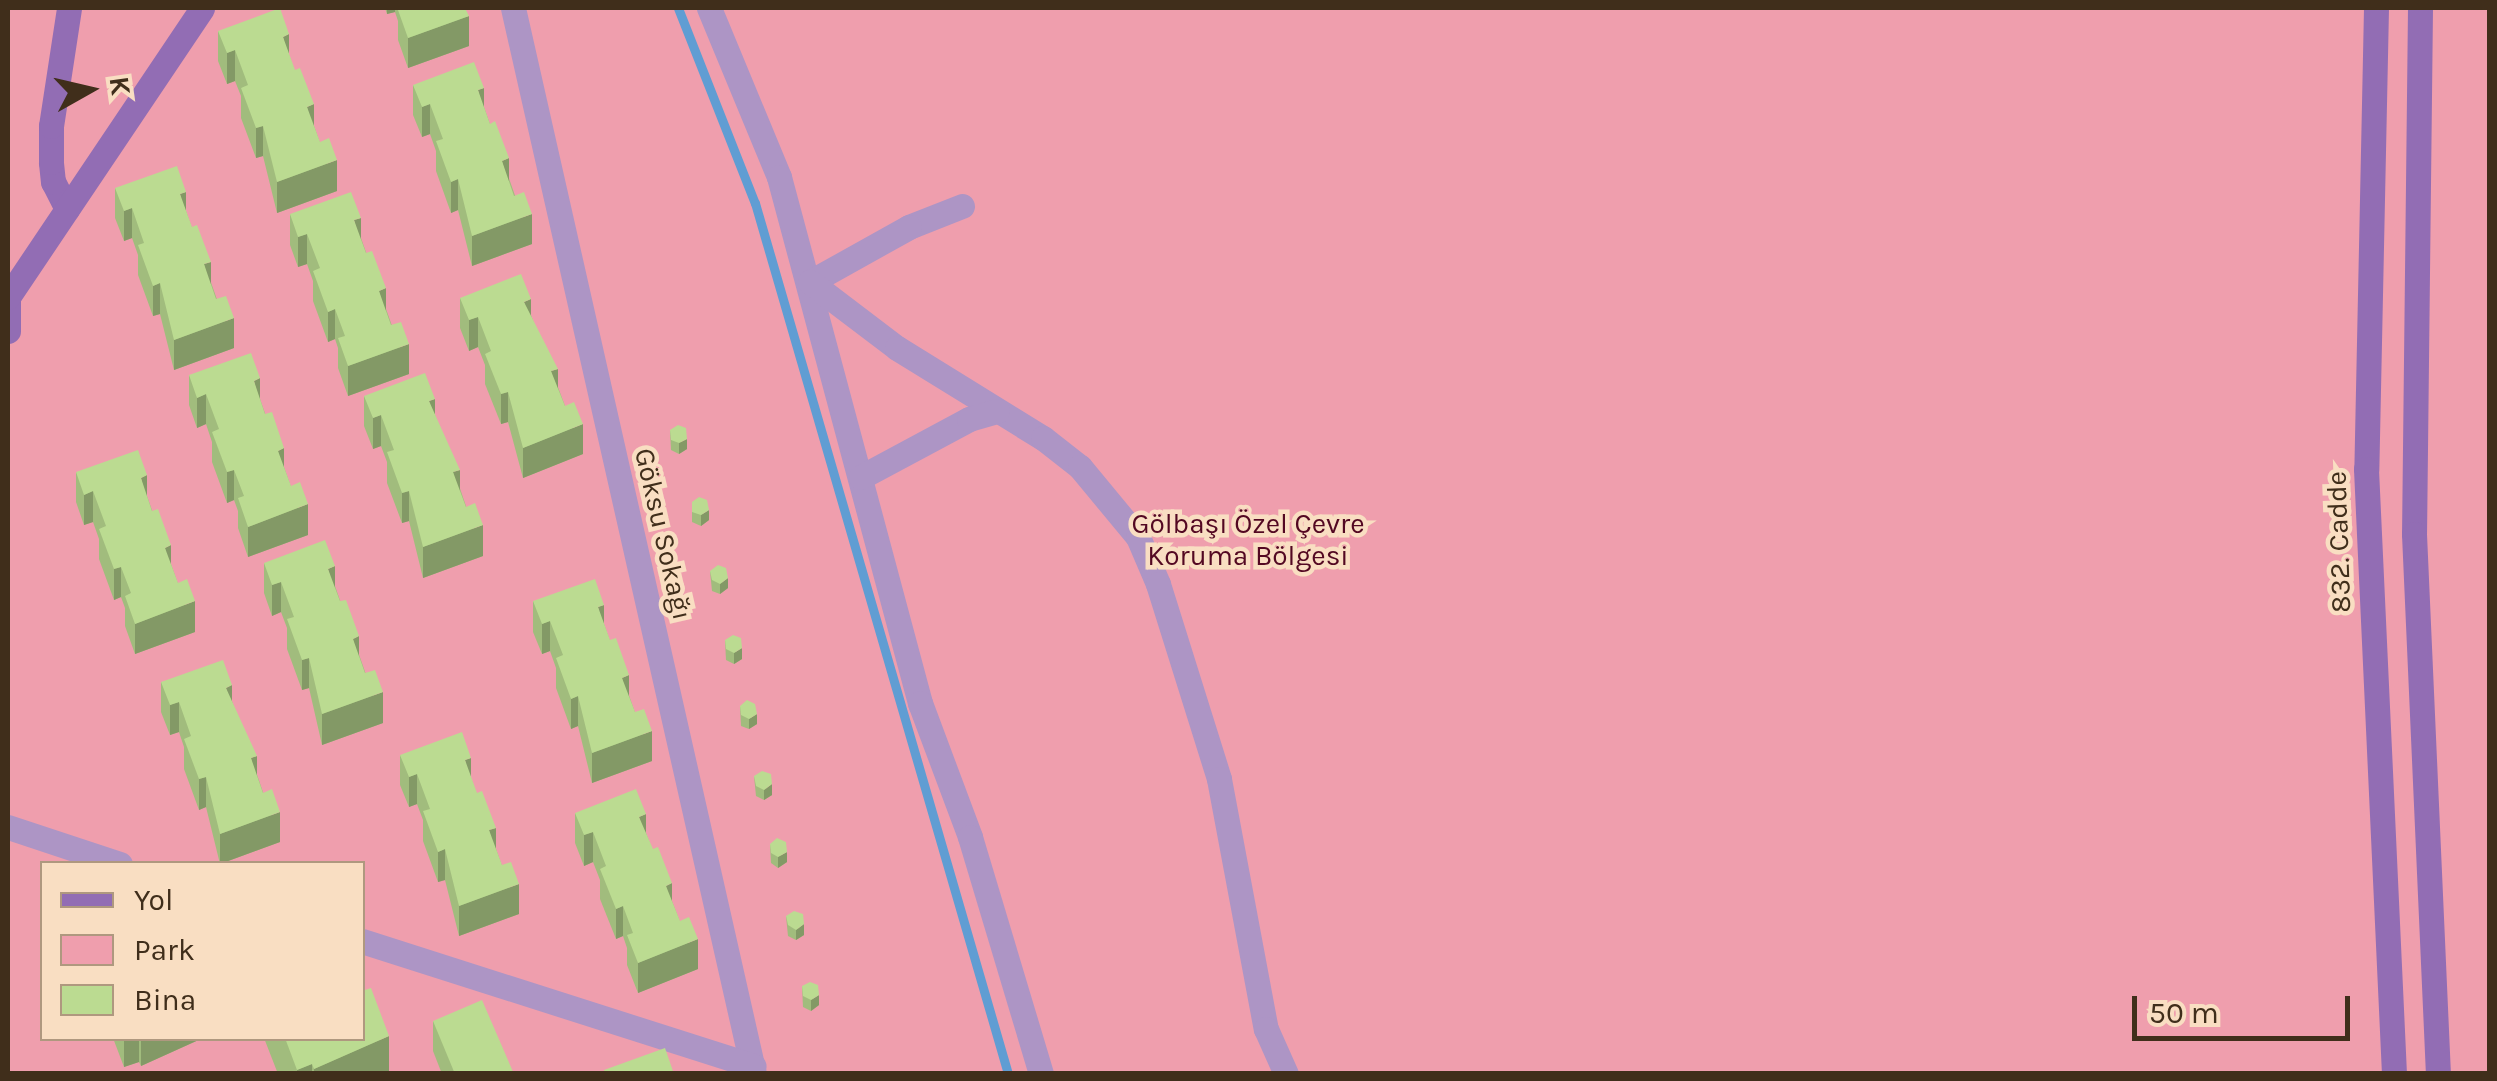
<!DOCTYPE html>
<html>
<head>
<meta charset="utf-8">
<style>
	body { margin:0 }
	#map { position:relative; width:2497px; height:1081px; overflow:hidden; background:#f9dec2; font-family:Karla,sans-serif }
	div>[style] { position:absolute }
	.green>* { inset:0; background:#ef9ead }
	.stream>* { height:9px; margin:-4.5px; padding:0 4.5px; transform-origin:4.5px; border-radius:4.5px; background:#609dd3 }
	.street>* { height:25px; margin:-12.5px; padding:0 12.5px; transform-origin:12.5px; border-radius:12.5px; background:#ad95c5 }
	.secondary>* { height:25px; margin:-12.5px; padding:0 12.5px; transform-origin:12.5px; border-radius:12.5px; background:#926db4 }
	.wall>* { inset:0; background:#a1bc7d }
	.shaded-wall>* { inset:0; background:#839966 }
	.building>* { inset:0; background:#bbdb91 }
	span { translate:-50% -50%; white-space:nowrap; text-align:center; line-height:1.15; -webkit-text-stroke:9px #f9dec2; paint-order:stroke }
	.park-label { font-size:28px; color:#530822 }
	.street-label { font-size:28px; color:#402e1b }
	.frame { position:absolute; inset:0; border:10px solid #402e1b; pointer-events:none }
	.legend { position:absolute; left:40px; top:861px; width:325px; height:180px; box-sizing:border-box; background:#f9dec2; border:2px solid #af987f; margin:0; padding:12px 18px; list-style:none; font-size:30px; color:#402e1b }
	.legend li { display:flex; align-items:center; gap:20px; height:50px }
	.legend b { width:50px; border:2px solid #af987f }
	.north { position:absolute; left:40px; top:40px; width:100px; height:100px; -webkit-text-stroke:8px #f9dec2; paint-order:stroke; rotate:82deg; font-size:28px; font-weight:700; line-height:40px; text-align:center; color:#402e1b }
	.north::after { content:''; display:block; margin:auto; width:35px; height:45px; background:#402e1b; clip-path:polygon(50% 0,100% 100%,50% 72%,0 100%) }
	.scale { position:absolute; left:2132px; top:996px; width:218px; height:45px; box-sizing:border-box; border:5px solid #402e1b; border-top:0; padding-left:12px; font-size:30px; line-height:35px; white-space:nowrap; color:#402e1b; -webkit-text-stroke:8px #f9dec2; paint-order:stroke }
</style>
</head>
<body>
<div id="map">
	<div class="green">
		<div style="clip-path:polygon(evenodd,8px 8px,2489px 8px,2489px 1073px,8px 1073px,8px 8px,42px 864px,362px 864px,362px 1038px,42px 1038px,42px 864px)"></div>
	</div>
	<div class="stream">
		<div style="left:678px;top:8px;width:210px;rotate:68.5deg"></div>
		<div style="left:755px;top:203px;width:907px;rotate:73.8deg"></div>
	</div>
	<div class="street">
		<div style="left:513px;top:8px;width:1093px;rotate:77.26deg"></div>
		<div style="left:709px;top:8px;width:183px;rotate:67.5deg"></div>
		<div style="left:779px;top:177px;width:545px;rotate:74.99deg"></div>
		<div style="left:920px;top:703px;width:143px;rotate:69.5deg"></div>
		<div style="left:970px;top:837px;width:247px;rotate:73.3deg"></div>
		<div style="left:962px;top:206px;width:57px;rotate:158.4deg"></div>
		<div style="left:909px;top:227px;width:113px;rotate:150.9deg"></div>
		<div style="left:810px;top:282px;width:109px;rotate:37.2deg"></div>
		<div style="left:897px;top:348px;width:172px;rotate:31.7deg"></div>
		<div style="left:1043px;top:438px;width:47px;rotate:38.1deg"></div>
		<div style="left:1080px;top:467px;width:91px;rotate:50.4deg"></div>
		<div style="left:1138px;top:537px;width:51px;rotate:66.9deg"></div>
		<div style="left:1158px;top:584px;width:204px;rotate:72.6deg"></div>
		<div style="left:1219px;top:779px;width:254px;rotate:79.4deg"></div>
		<div style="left:1266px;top:1029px;width:49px;rotate:66deg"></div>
		<div style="left:861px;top:477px;width:123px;rotate:-28.2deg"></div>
		<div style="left:969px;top:419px;width:29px;rotate:-16deg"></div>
		<div style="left:8px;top:827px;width:118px;rotate:18.3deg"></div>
		<div style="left:362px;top:941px;width:411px;rotate:17.7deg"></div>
	</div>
	<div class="secondary">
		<div style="left:2376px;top:8px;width:461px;rotate:91.2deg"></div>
		<div style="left:2366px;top:469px;width:606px;rotate:87.35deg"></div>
		<div style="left:2420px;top:8px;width:526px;rotate:90.65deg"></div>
		<div style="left:2414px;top:534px;width:541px;rotate:87.46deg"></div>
		<div style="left:67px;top:209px;width:30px;rotate:-117deg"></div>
		<div style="left:53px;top:182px;width:20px;rotate:-96deg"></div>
		<div style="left:51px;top:162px;width:36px;rotate:-90deg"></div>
		<div style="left:51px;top:126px;width:119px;rotate:-81.3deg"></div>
		<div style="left:8px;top:331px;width:34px;rotate:-90deg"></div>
		<div style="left:8px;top:297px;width:348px;rotate:-56.1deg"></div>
	</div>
	<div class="wall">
		<div style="clip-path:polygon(385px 8px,465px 8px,469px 46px,408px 68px,398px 40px,398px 21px,395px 12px,387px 14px)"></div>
		<div style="clip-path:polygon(218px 31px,289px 55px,337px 191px,277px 213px,263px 156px,256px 158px,241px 118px,241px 96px,235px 81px,227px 84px,218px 61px)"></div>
		<div style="clip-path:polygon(413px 85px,484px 107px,532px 244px,472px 266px,458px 210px,451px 213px,436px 171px,436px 151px,430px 134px,422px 137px,413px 115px)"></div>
		<div style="clip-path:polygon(115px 188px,186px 211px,234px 348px,174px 370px,160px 314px,153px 316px,138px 275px,138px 255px,132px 238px,124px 241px,115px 218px)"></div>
		<div style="clip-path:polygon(290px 214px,361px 238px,409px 374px,348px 396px,338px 368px,338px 348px,335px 339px,328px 342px,313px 301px,313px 281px,307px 264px,298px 267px,290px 245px)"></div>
		<div style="clip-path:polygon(2490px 263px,2490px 308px,2487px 303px,2487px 264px)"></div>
		<div style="clip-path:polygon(460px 298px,531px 315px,583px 454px,523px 478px,508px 422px,501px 424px,485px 384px,485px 365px,478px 347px,469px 351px,460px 328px)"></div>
		<div style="clip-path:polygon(189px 375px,260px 399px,308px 535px,248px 557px,238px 528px,238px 511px,234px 500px,227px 503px,212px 462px,212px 442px,206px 424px,197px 428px,189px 405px)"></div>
		<div style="clip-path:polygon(364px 396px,435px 415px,483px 556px,423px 578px,409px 521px,402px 523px,387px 483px,387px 462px,381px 446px,373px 449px,364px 426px)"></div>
		<div style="clip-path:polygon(670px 430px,687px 449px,679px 454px,671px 450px)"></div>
		<div style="clip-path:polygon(76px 472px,147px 496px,195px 632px,135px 654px,125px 626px,125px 608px,121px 597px,114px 600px,99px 559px,99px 539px,93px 522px,84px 525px,76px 502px)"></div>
		<div style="clip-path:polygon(692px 502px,709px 520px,701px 526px,692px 522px)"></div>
		<div style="clip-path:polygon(264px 563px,335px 586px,383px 723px,322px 745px,309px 688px,302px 690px,287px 649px,287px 628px,281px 612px,272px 616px,264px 593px)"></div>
		<div style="clip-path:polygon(710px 571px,728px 588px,720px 594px,712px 591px)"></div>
		<div style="clip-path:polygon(533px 601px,604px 624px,652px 761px,592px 783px,578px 726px,571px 729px,556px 688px,556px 668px,550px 651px,542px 654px,533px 632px)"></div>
		<div style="clip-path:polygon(725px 640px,742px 659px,734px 664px,726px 660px)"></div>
		<div style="clip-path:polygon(161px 682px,232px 701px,280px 842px,220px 864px,206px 807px,199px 810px,184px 769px,184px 747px,179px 732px,170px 735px,161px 712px)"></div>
		<div style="clip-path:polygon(740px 706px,757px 724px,749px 729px,741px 726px)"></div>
		<div style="clip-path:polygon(400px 755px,471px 778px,519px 914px,459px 936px,445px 880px,438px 882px,423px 841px,423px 820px,417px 804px,409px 807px,400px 785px)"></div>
		<div style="clip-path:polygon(754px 776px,772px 795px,764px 800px,756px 796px)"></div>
		<div style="clip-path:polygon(575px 813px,646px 833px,698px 969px,638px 993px,627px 965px,627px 948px,623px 936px,616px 939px,600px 899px,600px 880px,593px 862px,584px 866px,575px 843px)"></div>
		<div style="clip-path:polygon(770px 844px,787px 862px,778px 868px,771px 863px)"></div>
		<div style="clip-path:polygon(786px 916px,804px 935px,796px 940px,788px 936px)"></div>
		<div style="clip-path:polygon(802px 986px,819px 1005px,811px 1011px,803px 1007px)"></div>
		<div style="clip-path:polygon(367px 989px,389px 1074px,278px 1074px,264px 1038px,362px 1038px)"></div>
		<div style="clip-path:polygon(433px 1021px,514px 1074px,442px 1074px,433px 1051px)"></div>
		<div style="clip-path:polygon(113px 1038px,203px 1038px,141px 1066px,139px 1062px,124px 1067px)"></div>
	</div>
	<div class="shaded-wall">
		<div style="clip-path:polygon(387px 8px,395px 8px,395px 12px,387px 14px)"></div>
		<div style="clip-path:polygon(469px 16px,469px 46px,408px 68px,408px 38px)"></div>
		<div style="clip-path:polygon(289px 34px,289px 64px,283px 37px)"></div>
		<div style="clip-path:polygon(235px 50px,235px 81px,227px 84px,227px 53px)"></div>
		<div style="clip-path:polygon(484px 88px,484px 118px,478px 90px)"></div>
		<div style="clip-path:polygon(314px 104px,314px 135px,307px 107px)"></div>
		<div style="clip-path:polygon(430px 104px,430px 134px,422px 137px,422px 107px)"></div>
		<div style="clip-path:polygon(263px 126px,263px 156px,256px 158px,256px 128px)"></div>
		<div style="clip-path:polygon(509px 158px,509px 189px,502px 161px)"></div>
		<div style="clip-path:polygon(337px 160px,337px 191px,277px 213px,277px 182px)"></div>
		<div style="clip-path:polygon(458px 179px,458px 210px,451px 213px,451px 182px)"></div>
		<div style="clip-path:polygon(186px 192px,186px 222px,180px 194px)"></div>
		<div style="clip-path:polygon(132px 208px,132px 238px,124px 241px,124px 211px)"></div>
		<div style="clip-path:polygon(532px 214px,532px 244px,472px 266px,472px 236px)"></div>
		<div style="clip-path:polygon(361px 218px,361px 248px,354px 220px)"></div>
		<div style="clip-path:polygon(307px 234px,307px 264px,298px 267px,298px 237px)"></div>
		<div style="clip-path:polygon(211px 262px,211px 292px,204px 264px)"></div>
		<div style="clip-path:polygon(160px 283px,160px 314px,153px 316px,153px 286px)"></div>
		<div style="clip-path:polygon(386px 288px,386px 318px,379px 291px)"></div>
		<div style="clip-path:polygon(531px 299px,531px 329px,524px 302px)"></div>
		<div style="clip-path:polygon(335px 309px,335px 339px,328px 342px,328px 312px)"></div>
		<div style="clip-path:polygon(478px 317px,478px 347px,469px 351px,469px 320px)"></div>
		<div style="clip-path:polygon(234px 318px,234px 348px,174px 370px,174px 340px)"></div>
		<div style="clip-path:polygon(409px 344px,409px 374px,348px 396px,348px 366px)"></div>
		<div style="clip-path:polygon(558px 369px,558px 399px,551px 371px)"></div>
		<div style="clip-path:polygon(260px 378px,260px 408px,254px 381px)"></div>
		<div style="clip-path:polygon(508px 392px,508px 422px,501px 424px,501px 394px)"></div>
		<div style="clip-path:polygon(206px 394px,206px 424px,197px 428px,197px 398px)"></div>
		<div style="clip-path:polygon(435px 399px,435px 429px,429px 401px)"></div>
		<div style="clip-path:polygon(381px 415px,381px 446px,373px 449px,373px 418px)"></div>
		<div style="clip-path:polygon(583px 424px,583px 454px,523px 478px,523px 448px)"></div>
		<div style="clip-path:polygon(687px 439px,687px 449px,679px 454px,679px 443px)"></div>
		<div style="clip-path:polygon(284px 448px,284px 479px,278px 451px)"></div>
		<div style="clip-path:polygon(234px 470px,234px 500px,227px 503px,227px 472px)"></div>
		<div style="clip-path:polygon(460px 470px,460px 500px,453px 472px)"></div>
		<div style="clip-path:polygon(147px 475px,147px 506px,141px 478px)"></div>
		<div style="clip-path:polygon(93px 491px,93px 522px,84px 525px,84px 495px)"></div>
		<div style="clip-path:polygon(409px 491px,409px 521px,402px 523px,402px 493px)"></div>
		<div style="clip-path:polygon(308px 504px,308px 535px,248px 557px,248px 527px)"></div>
		<div style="clip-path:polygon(709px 510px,709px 520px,701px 526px,701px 515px)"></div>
		<div style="clip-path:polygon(483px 525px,483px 556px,423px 578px,423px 547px)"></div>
		<div style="clip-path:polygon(171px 545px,171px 576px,165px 548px)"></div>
		<div style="clip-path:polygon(335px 566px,335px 596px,328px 569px)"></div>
		<div style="clip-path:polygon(121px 567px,121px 597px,114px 600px,114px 569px)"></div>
		<div style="clip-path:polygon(728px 578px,728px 588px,720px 594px,720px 584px)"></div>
		<div style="clip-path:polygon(281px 582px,281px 612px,272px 616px,272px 585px)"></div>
		<div style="clip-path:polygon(195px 601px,195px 632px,135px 654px,135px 624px)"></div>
		<div style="clip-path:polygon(604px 605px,604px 635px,598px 607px)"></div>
		<div style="clip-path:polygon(550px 621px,550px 651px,542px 654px,542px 624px)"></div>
		<div style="clip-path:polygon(359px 636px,359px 667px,353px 639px)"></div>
		<div style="clip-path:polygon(742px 648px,742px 659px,734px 664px,734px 653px)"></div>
		<div style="clip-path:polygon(309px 658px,309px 688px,302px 690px,302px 660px)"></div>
		<div style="clip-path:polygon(629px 675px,629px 705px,622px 678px)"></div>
		<div style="clip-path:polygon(232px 685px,232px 716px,226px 688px)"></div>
		<div style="clip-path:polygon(383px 692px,383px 723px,322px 745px,322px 714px)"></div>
		<div style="clip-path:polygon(578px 696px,578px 726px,571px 729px,571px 699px)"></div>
		<div style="clip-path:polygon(179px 702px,179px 732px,170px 735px,170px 705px)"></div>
		<div style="clip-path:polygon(757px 714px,757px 724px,749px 729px,749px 719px)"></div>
		<div style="clip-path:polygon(652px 731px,652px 761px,592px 783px,592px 753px)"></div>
		<div style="clip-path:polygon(257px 756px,257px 786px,251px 758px)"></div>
		<div style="clip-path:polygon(471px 758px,471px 788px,465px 760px)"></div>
		<div style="clip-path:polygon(417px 774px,417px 804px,409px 807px,409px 777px)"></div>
		<div style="clip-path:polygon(206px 777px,206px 807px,199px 810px,199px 779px)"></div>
		<div style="clip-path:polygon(772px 784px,772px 795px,764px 800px,764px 790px)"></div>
		<div style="clip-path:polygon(280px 812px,280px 842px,220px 864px,220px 834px)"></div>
		<div style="clip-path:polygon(646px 814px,646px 844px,639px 817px)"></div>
		<div style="clip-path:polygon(496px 828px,496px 858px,489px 830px)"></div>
		<div style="clip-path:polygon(593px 832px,593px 862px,584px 866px,584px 835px)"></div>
		<div style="clip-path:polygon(445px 849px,445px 880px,438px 882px,438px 852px)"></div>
		<div style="clip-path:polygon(787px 852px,787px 862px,778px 868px,778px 857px)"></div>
		<div style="clip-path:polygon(672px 883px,672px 914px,666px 886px)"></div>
		<div style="clip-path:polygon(519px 884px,519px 914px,459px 936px,459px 906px)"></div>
		<div style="clip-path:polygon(623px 906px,623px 936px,616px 939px,616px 909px)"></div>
		<div style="clip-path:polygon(804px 924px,804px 935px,796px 940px,796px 930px)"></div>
		<div style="clip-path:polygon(698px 939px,698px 969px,638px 993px,638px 963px)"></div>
		<div style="clip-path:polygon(819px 995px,819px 1005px,811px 1011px,811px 1000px)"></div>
		<div style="clip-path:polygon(389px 1036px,389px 1074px,314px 1074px,314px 1069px)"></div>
		<div style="clip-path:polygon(124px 1038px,139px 1038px,139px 1062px,124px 1067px)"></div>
		<div style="clip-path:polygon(141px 1038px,203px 1038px,141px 1066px)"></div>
		<div style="clip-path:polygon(312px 1064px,312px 1074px,297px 1074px,297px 1070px)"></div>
	</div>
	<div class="building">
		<div style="clip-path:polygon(280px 8px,289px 34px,283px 37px,295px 70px,300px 68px,314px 104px,307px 107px,320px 142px,329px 138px,337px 160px,277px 182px,263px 126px,256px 128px,241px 88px,248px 85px,235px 50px,227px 53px,218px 31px)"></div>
		<div style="clip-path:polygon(404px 8px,465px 8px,469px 16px,408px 38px,398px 10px)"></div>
		<div style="clip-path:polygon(474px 62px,484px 88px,478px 90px,490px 124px,495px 121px,509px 158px,502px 161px,514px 196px,524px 192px,532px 214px,472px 236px,458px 179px,451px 182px,436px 141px,443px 139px,430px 104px,422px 107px,413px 85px)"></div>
		<div style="clip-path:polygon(177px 166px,186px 192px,180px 194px,192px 227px,197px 225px,211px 262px,204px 264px,216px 299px,226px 296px,234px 318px,174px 340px,160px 283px,153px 286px,138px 245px,144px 243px,132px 208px,124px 211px,115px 188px)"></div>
		<div style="clip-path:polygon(351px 192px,361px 218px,354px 220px,366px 253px,372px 251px,386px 288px,379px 291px,391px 325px,401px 322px,409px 344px,348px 366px,338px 338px,345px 336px,335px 309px,328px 312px,313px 271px,320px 268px,307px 234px,298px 237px,290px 214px)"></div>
		<div style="clip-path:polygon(521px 274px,531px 299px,524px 302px,558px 369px,551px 371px,565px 406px,574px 402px,583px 424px,523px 448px,508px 392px,501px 394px,485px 354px,491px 351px,478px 317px,469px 320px,460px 298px)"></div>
		<div style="clip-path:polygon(251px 353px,260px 378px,254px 381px,265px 414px,272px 412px,284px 448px,278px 451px,291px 486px,300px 482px,308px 504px,248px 527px,238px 498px,244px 496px,234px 470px,227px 472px,212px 432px,219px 429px,206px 394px,197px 398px,189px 375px)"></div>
		<div style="clip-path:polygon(425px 373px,435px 399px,429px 401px,460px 470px,453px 472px,466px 507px,475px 503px,483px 525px,423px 547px,409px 491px,402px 493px,387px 452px,394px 450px,381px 415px,373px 418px,364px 396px)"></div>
		<div style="clip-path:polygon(678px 425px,686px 428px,687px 439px,679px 443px,671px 440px,670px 430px)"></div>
		<div style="clip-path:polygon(138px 450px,147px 475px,141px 478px,152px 511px,158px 509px,171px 545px,165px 548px,178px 583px,187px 579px,195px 601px,135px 624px,125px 596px,131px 593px,121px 567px,114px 569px,99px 529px,106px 526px,93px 491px,84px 495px,76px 472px)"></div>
		<div style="clip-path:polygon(699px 497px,707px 500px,709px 510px,701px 515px,692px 512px,692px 502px)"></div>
		<div style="clip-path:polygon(325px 540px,335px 566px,328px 569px,340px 601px,346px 600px,359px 636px,353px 639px,365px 673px,375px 670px,383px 692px,322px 714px,309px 658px,302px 660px,287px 619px,294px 617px,281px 582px,272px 585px,264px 563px)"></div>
		<div style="clip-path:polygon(718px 565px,726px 568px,728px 578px,720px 584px,712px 580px,710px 571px)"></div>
		<div style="clip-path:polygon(595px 579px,604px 605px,598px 607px,610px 640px,616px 638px,629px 675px,622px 678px,635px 712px,644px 709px,652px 731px,592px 753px,578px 696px,571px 699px,556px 658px,563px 655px,550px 621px,542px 624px,533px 601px)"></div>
		<div style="clip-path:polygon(733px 635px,741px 638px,742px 648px,734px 653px,726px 649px,725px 640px)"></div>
		<div style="clip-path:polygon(223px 660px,232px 685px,226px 688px,257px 756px,251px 758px,263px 793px,272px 789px,280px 812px,220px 834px,206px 777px,199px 779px,184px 739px,191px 736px,179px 702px,170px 705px,161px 682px)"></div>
		<div style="clip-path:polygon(747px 700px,755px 704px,757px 714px,749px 719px,741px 715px,740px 706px)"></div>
		<div style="clip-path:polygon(462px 732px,471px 758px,465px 760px,477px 793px,482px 791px,496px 828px,489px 830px,502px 865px,511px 862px,519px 884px,459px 906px,445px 849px,438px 852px,423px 811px,430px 809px,417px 774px,409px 777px,400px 755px)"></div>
		<div style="clip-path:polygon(762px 771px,771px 774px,772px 784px,764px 790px,756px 786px,754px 776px)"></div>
		<div style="clip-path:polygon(636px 789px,646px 814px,639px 817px,653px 849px,658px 847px,672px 883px,666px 886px,680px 921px,689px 917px,698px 939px,638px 963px,627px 935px,633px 933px,623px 906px,616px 909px,600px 869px,606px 866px,593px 832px,584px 835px,575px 813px)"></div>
		<div style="clip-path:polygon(777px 838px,786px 842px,787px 852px,778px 857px,771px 853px,770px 844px)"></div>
		<div style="clip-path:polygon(794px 911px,803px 914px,804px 924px,796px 930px,788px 925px,786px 916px)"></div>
		<div style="clip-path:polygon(810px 982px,818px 985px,819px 995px,811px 1000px,803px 996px,802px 986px)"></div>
		<div style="clip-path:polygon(362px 983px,365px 990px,371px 988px,389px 1036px,314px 1069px,312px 1064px,297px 1070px,285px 1038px,362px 1038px)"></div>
		<div style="clip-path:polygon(482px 1000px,514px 1074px,455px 1074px,433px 1021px)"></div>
		<div style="clip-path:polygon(665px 1048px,674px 1074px,605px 1074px,604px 1070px)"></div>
	</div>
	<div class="park-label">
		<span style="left:1248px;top:540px">Gölbaşı Özel Çevre<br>Koruma Bölgesi</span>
	</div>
	<div class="street-label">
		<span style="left:663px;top:534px;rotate:77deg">Göksu Sokağı</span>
		<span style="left:2339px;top:542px;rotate:-92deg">832. Cadde</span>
	</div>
	<div class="frame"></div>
	<ul class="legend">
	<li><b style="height:12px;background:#926db4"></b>Yol</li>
	<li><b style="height:28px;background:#ef9ead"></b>Park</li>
	<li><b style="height:28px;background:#bbdb91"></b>Bina</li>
	</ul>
	<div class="north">K</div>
	<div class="scale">50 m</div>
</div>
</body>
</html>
